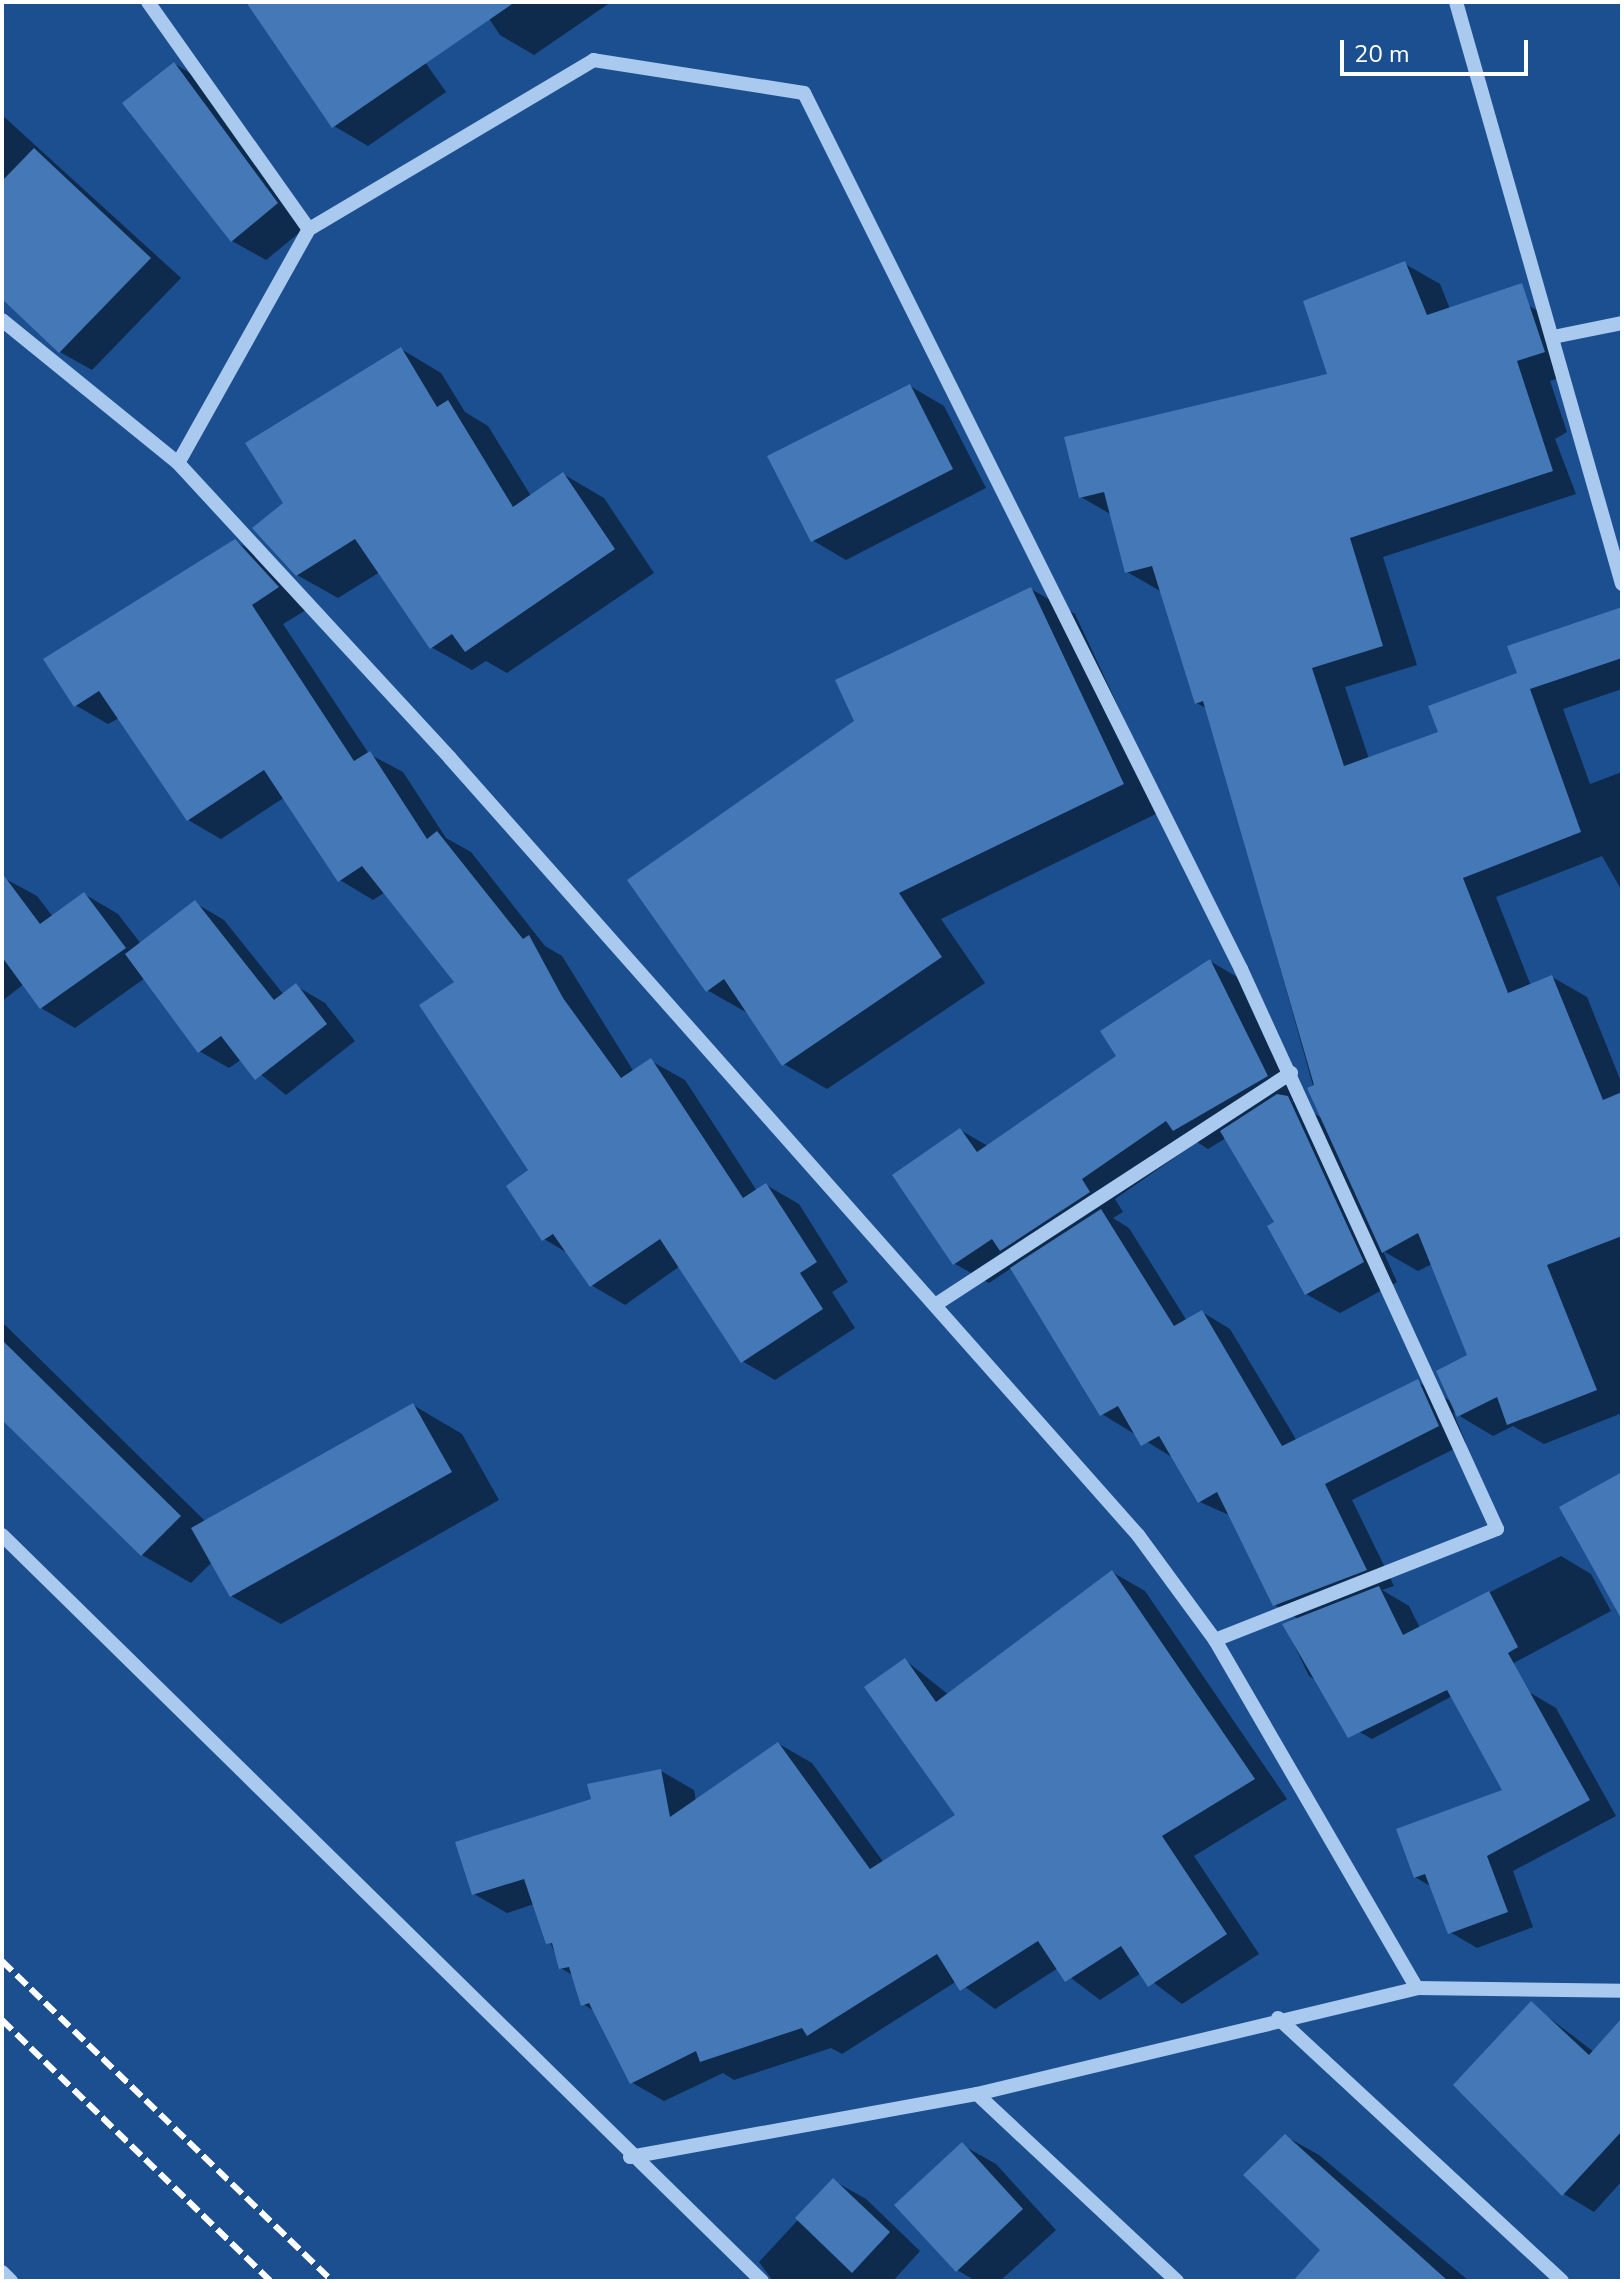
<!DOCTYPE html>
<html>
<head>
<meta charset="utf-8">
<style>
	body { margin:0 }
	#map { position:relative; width:1624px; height:2283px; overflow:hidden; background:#1b4f8f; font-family:"Nunito Sans",sans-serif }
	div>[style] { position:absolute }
	.shadow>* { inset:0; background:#0007 }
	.building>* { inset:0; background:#4478b7 }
	.minor>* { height:14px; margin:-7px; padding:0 7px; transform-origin:7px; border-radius:7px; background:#a9c9ee }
	.rail>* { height:6px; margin-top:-3px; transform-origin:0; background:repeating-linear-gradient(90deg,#fff 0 14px,transparent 0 20px) }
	span { translate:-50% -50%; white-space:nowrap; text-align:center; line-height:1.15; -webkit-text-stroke:6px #1b4f8f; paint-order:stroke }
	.frame { position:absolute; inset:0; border:4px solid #fff; pointer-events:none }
	.scale { position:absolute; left:1340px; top:40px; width:188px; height:36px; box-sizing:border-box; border:4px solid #fff; border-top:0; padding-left:10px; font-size:24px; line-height:28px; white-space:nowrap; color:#fff; -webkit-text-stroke:6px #1b4f8f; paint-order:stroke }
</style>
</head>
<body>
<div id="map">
	<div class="shadow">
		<div style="clip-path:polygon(271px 2px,383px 2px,446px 92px,368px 146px,334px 126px)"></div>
		<div style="clip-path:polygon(478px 2px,611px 2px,534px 55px,500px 35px)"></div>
		<div style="clip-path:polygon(175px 64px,208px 84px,311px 223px,266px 260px,232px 241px)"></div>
		<div style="clip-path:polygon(2px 115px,181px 278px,92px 370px,60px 352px,2px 295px)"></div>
		<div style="clip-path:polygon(evenodd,1405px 264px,1440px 284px,1450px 309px,1504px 291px,1538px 311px,1561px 377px,1550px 381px,1567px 432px,1555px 439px,1576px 494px,1383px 557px,1417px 665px,1345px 687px,1369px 759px,1441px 734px,1622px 634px,1622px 689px,1563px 709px,1590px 784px,1622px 772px,1622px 891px,1602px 856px,1496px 897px,1531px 986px,1552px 977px,1587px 997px,1622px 1084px,1622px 1413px,1544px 1444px,1513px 1426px,1493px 1436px,1453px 1412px,1466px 1443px,1352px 1500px,1394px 1586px,1382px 1590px,1409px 1606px,1420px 1628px,1561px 1556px,1591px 1574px,1611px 1611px,1372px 1739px,1342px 1722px,1324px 1685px,1309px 1676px,1285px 1626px,1300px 1620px,1275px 1605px,1231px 1516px,1200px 1502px,1175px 1459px,1102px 1414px,1013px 1267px,989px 1283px,955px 1264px,960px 1130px,988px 1146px,1119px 1056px,1210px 961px,1244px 981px,1301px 1096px,1292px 1101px,1322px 1118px,1208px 709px,1196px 703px,1162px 592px,1127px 572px,1112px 515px,1081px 497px,1329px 376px,1405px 264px,1226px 1138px,1277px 1223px,1306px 1294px,1340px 1313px,1397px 1282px,1383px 1251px,1418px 1271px,1432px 1264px,1469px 1356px,1452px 1402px,1418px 1382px,1297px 1441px,1230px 1329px,1202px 1312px,1187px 1321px,1129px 1228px,1113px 1218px,1123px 1212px,1115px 1199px,1197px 1142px,1208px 1149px,1226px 1138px)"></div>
		<div style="clip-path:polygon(401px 349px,441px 373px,465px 412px,488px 426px,531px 496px,563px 474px,604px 498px,654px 573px,507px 673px,486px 661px,472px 670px,431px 647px,380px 572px,338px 598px,297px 575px,286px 504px)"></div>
		<div style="clip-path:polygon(910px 386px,944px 406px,986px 488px,846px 560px,812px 540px)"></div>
		<div style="clip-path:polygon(235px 541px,268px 561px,311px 607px,283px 624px,369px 754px,403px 772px,446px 838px,471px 852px,545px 946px,562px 956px,634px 1072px,651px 1061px,685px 1080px,757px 1191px,766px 1185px,799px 1204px,848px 1282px,832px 1292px,855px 1328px,775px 1380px,742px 1361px,680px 1266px,625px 1305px,591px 1285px,569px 1254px,544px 1239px,531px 1171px,457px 983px,385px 892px,373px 900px,340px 880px,285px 797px,221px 839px,188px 820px,119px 718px,108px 724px,75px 705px)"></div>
		<div style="clip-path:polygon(1031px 589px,1075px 614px,1166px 809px,941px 919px,985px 983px,827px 1089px,784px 1064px,751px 1015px,707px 990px,856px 722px)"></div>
		<div style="clip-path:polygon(2px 877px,37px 896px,53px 917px,84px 894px,118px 914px,141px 944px,195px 903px,224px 920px,284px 995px,296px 986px,325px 1003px,355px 1041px,286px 1095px,242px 1059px,229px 1068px,199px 1051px,145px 978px,75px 1028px,41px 1008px,24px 984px,2px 1001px)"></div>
		<div style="clip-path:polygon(2px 1322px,206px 1522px,413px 1405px,462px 1434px,499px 1500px,281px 1624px,231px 1596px,212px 1562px,191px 1583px,142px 1555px,2px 1417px)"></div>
		<div style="clip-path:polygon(1112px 1572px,1145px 1591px,1287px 1799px,1194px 1856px,1259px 1954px,1182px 2004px,1141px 1973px,1100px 2000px,1058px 1968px,995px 2009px,957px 1981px,842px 2054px,831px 2048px,734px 2080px,723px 2073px,664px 2101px,631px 2082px,596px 2012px,583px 2004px,574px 1976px,561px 1968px,534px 1904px,507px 1913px,474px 1894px,593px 1801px,661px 1771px,694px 1790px,696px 1801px,779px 1744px,812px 1763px,884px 1863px,958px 1815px,905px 1660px,949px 1695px)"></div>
		<div style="clip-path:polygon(1529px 1692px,1556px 1708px,1616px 1816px,1513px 1871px,1533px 1927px,1477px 1948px,1450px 1932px,1432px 1887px,1415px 1877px,1505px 1791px)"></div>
		<div style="clip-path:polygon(1531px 2004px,1594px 2052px,1622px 2059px,1622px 2181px,1594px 2212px,1564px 2194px,1456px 2085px)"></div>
		<div style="clip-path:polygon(1285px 2136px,1319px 2155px,1469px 2281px,1295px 2281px,1323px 2250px)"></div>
		<div style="clip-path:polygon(962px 2145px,996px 2164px,1056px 2230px,1000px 2281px,976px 2281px,957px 2270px)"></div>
		<div style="clip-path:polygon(834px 2181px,866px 2199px,920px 2251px,893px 2281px,773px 2281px,759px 2262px)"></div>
	</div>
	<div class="building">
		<div style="clip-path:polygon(246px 2px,515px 2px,332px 128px)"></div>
		<div style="clip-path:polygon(174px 62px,278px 203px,231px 242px,122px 103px)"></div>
		<div style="clip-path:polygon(34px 148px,151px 258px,59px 353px,2px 299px,2px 181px)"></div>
		<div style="clip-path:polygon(1405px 261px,1427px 315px,1522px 283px,1545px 352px,1517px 361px,1553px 471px,1350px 538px,1383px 646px,1312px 668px,1344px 766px,1438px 732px,1428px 706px,1517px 673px,1507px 646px,1622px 607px,1622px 658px,1530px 689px,1581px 832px,1463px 878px,1508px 993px,1552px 975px,1603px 1100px,1622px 1092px,1622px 1236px,1547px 1265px,1597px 1390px,1507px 1425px,1497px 1397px,1457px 1417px,1436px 1371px,1467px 1355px,1418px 1233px,1382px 1253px,1307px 1088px,1314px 1085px,1203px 701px,1195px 704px,1152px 566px,1125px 573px,1104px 492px,1079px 498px,1064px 437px,1327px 374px,1303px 301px)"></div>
		<div style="clip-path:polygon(401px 347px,437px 407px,448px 400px,513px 507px,563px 472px,615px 549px,465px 652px,452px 634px,430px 649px,355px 539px,296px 576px,252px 528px,283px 503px,245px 443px)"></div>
		<div style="clip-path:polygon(910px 384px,953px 469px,811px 542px,767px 456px)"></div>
		<div style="clip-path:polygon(235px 539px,279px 587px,252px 605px,354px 761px,370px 751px,427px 839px,437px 831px,523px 939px,529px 935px,563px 998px,621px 1078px,651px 1058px,743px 1198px,766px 1183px,817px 1262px,800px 1273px,823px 1309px,741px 1363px,660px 1239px,590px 1287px,553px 1234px,542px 1241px,506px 1186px,528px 1170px,419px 1005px,454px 982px,362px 866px,338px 882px,264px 770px,187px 821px,99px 691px,74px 707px,43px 659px)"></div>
		<div style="clip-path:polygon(1031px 587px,1124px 784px,899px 893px,942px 957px,782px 1066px,724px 979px,706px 992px,627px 880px,854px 721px,835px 680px)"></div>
		<div style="clip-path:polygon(2px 873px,40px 924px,84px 892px,126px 948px,40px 1009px,2px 957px)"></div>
		<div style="clip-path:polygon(195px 900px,274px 1000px,296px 983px,327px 1024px,255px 1080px,221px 1036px,198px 1053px,125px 954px)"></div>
		<div style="clip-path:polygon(1210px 959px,1268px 1076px,1173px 1131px,1166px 1121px,1082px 1179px,1090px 1192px,1000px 1251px,992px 1239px,953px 1265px,892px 1175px,960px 1128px,977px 1152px,1116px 1056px,1100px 1031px)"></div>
		<div style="clip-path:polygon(1277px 1094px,1288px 1096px,1364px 1262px,1305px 1295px,1267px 1226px,1274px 1222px,1220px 1131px)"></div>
		<div style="clip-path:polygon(1101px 1209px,1174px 1326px,1202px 1310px,1282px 1446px,1418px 1379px,1439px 1426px,1325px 1484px,1367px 1570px,1273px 1606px,1217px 1492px,1198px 1503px,1159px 1436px,1141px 1446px,1118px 1406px,1100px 1416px,1010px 1268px)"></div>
		<div style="clip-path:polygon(2px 1340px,181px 1516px,141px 1556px,2px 1420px)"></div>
		<div style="clip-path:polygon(413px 1403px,452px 1472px,230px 1597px,191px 1528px)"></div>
		<div style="clip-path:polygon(1622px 1472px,1622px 1620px,1559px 1507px)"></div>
		<div style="clip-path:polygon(1112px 1570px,1255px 1779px,1162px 1836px,1227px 1934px,1148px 1987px,1121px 1946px,1065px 1982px,1038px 1941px,960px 1991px,937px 1954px,807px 2036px,802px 2028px,700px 2062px,696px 2051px,630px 2084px,589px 2003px,581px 2006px,569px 1967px,559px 1969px,552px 1943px,546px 1944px,524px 1879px,472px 1895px,455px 1842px,591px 1799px,587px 1784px,661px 1769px,670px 1817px,778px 1742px,870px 1869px,955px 1815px,864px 1687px,905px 1658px,936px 1702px)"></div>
		<div style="clip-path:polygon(1379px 1586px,1403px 1635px,1489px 1591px,1518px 1647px,1508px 1653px,1590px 1800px,1487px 1856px,1508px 1912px,1448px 1934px,1425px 1874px,1414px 1878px,1396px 1829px,1502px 1790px,1447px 1690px,1348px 1738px,1282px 1624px)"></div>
		<div style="clip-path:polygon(1531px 2001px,1589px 2055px,1622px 2018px,1622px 2131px,1562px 2196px,1453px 2085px)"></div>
		<div style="clip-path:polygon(1285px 2134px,1448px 2281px,1293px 2281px,1320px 2250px,1243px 2175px)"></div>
		<div style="clip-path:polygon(962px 2142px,1023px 2209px,956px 2272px,894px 2205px)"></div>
		<div style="clip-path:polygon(833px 2178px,890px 2232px,852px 2273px,795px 2218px)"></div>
	</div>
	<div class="minor">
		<div style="left:148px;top:2px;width:278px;rotate:54.7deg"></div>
		<div style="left:1456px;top:2px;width:605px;rotate:74.08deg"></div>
		<div style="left:2px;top:320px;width:227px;rotate:39.1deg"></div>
		<div style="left:1553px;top:337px;width:70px;rotate:-11.5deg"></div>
		<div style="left:935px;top:1305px;width:425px;rotate:-33.1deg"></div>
		<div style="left:2px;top:1535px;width:1065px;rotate:44.47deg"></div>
		<div style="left:1215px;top:1640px;width:303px;rotate:-21.5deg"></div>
		<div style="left:1497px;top:1529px;width:616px;rotate:-114.57deg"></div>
		<div style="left:1241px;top:969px;width:979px;rotate:-116.51deg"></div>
		<div style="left:804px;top:93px;width:213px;rotate:-171.1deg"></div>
		<div style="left:594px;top:60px;width:331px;rotate:149.3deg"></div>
		<div style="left:309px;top:229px;width:268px;rotate:119.2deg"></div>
		<div style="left:178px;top:463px;width:401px;rotate:47.3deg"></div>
		<div style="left:450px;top:758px;width:1038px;rotate:48.48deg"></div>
		<div style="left:1138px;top:1535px;width:130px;rotate:53.7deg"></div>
		<div style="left:1215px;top:1640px;width:402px;rotate:59.9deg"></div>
		<div style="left:1278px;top:2018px;width:387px;rotate:42.8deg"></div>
		<div style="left:977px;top:2094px;width:274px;rotate:43.1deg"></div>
		<div style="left:630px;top:2157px;width:353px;rotate:-10.3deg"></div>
		<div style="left:977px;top:2094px;width:453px;rotate:-13.5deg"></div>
		<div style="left:1417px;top:1988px;width:205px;rotate:0.8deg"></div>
		<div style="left:2px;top:2272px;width:13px;rotate:45deg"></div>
	</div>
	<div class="rail">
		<div style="left:2px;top:1961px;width:460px;rotate:44.1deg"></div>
		<div style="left:2px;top:2020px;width:374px;rotate:44.2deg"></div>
	</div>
	<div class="frame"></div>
	<div class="scale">20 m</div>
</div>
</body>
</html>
